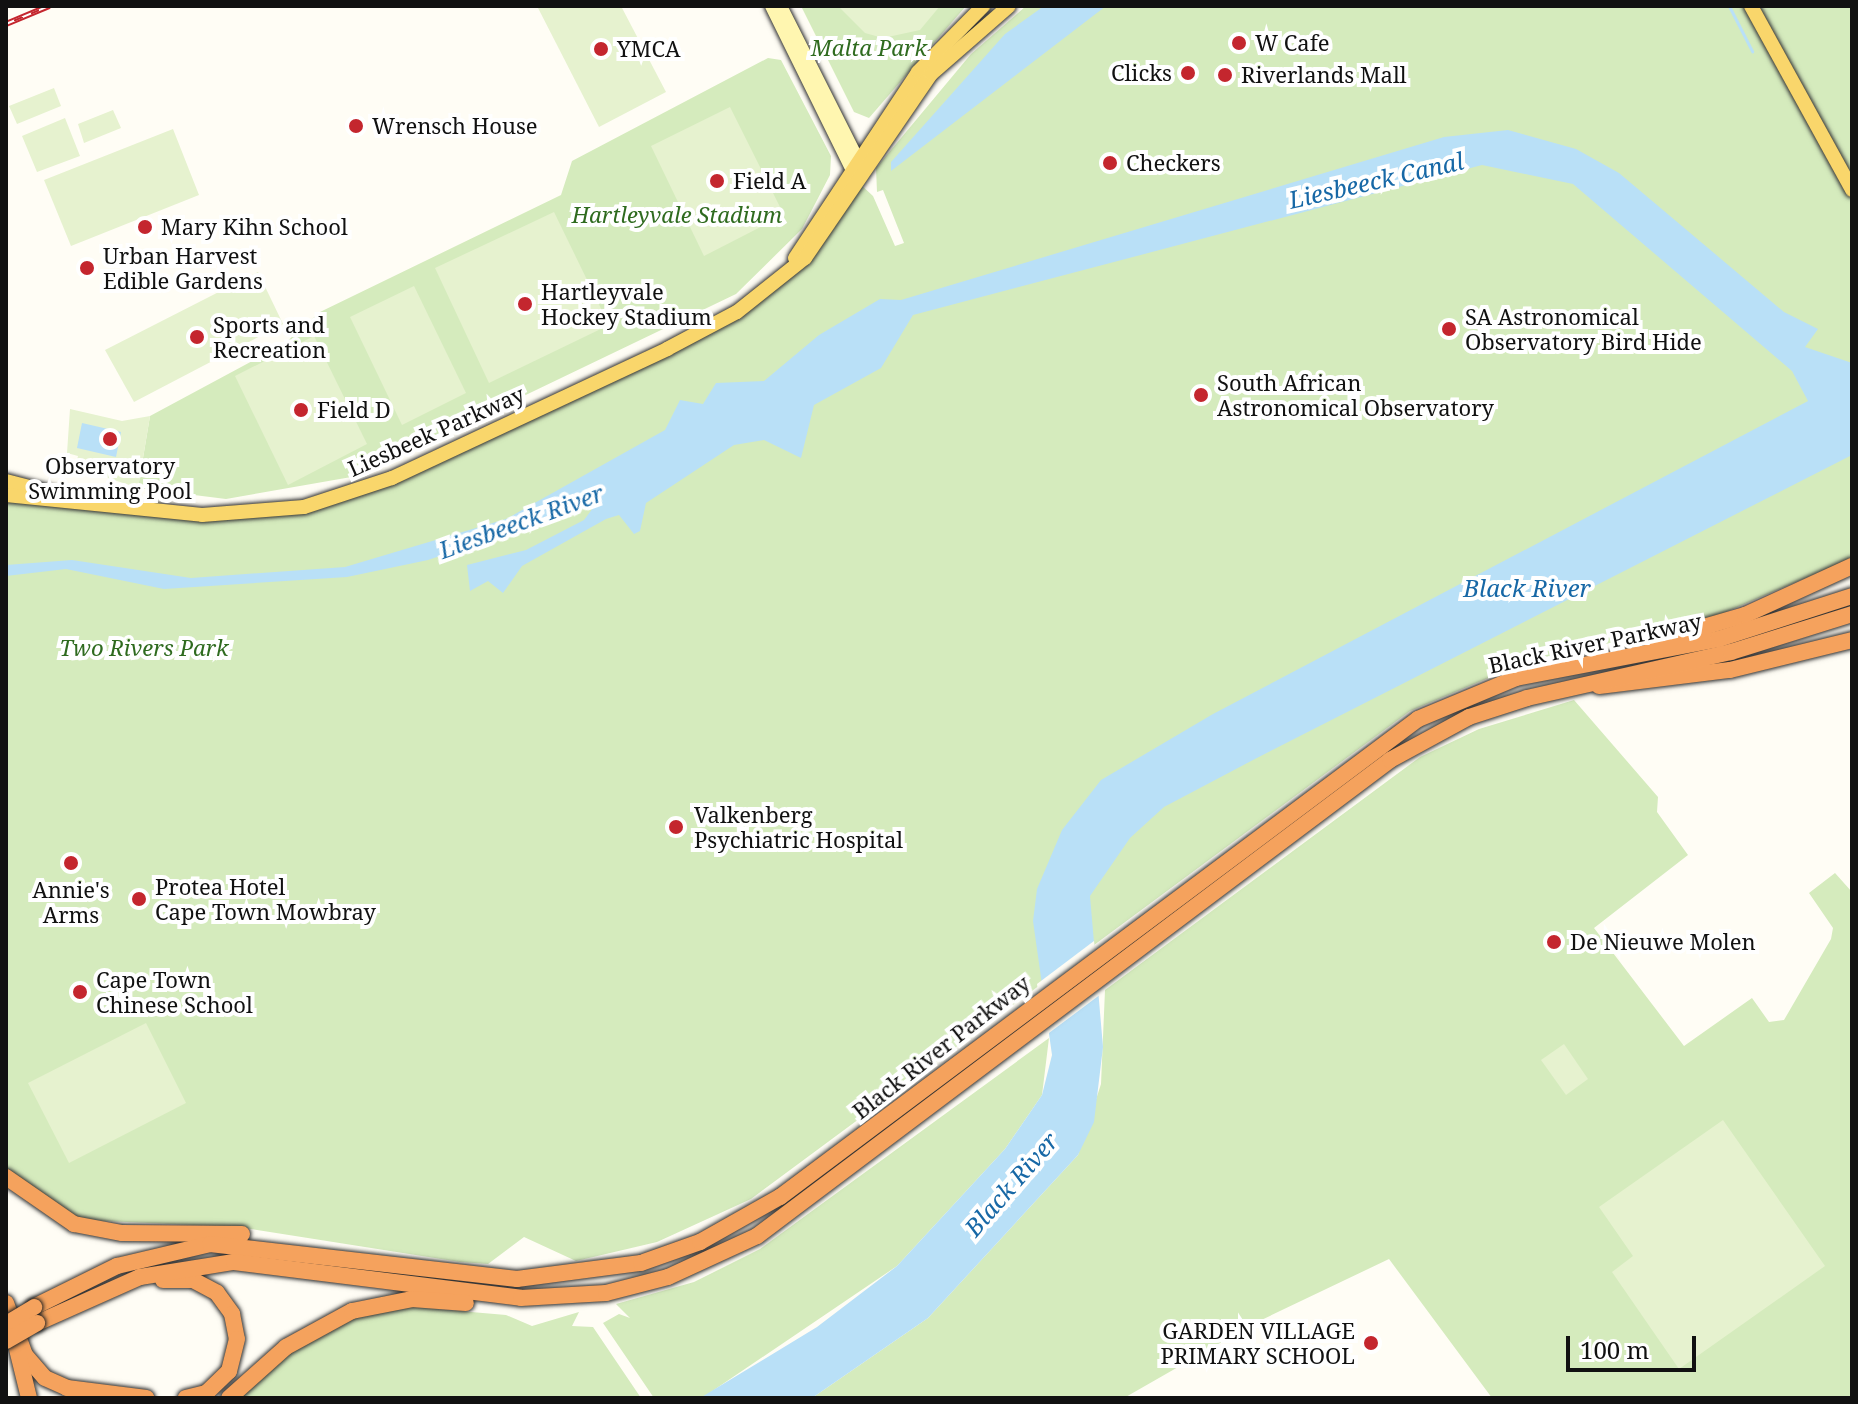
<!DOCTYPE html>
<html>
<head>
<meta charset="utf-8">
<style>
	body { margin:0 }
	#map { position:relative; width:1858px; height:1404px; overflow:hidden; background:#fffdf5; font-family:"Noto Serif",serif }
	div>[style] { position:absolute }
	.green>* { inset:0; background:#d5ebbd }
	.pitch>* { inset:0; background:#e6f2cf }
	.water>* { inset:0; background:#b9e0f7 }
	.pier>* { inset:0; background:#fffdf5 }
	.stream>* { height:3px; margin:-1.5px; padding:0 1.5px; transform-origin:1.5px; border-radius:1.5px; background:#b9e0f7 }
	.roads { filter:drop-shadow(0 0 2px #333) drop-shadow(0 0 2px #333) }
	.secondary>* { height:12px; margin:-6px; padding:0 6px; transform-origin:6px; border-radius:6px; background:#fff6b0 }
	.primary>* { height:14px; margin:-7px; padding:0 7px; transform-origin:7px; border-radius:7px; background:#f9d66b }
	.motorway>* { height:16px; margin:-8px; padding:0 8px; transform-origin:8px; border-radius:8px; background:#f5a25d }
	.rail>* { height:6px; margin-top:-3px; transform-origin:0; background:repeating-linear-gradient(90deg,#fff 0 9px,#c4262e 0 18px); box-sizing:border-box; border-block:2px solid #c4262e }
	.bridges { filter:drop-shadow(0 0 2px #222) drop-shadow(0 0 2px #222) }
	.motorway-bridge>* { height:16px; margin:-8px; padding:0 8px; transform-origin:8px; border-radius:8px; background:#f5a25d }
	.dots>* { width:22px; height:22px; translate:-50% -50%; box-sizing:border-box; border:4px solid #fff; border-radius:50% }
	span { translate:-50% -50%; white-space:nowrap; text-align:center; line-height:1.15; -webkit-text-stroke:8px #fff; paint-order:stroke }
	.poi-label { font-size:22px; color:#111 }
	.left { translate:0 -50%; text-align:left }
	.right { translate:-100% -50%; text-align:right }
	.park-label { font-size:22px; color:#2f6b1f; font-style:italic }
	.street-label { font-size:22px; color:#111 }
	.water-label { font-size:24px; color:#1768a6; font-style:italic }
	.frame { position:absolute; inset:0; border:8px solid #111; pointer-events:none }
	.scale { position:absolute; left:1566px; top:1336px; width:130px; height:36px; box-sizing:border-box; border:4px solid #111; border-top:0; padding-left:10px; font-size:24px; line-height:28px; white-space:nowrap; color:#111; -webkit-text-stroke:6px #fff; paint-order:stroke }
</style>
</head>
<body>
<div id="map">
	<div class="green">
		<div style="clip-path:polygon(801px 6px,966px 6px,869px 118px,854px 112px)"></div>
		<div style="clip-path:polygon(1026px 6px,1852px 6px,1852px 558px,1705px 621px,1524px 663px,1410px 711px,751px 1199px,657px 1242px,576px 1261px,524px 1237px,488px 1264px,460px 1262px,238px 1227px,82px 1220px,15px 1179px,6px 1168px,6px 495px,178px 514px,330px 501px,667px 349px,763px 293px,859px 183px,873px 196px,895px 246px,904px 243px,883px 190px,877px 192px,876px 168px,971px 54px)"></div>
		<div style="clip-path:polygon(768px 58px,781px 60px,831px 156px,830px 175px,802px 229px,736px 294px,357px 476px,226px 499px,138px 488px,150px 416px,284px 344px,320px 312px,561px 195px,572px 161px)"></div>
		<div style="clip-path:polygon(1574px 700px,1658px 797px,1657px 812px,1688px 855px,1594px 928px,1684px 1046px,1752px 998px,1769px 1022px,1784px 1020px,1831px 939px,1833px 928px,1809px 893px,1835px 873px,1852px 892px,1852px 1398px,1492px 1398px,1389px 1259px,1255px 1323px,1124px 1398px,812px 1398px,928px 1318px,1078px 1155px,1101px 1084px,1105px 990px,1420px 757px,1479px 729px)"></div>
		<div style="clip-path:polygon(1049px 1038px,1042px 1095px,1005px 1149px,897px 1266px,705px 1396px,654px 1398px,603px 1323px,619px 1314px,630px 1318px,616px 1304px,694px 1282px,760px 1249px)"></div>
		<div style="clip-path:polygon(413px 1307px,506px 1315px,532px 1326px,579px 1312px,572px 1326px,593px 1327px,641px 1398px,238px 1398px,283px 1357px,349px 1318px)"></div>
	</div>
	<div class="pitch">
		<div style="clip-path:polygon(537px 6px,621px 6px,666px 92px,599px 127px)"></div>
		<div style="clip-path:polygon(838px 6px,940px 6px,920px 30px,883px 38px,865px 33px)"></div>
		<div style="clip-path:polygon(54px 88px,61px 106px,17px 124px,9px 106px)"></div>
		<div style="clip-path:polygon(730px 107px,784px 215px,704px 256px,651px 146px)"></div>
		<div style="clip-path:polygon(113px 110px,121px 128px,84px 143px,78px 124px)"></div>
		<div style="clip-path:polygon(65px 118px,80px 156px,37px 172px,22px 136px)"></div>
		<div style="clip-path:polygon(173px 129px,199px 195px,71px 246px,44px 180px)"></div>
		<div style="clip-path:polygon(554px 212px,609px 325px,489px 383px,435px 268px)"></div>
		<div style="clip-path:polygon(258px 272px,283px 324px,134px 402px,105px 350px)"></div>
		<div style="clip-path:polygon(414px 286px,466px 393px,402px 425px,350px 317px)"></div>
		<div style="clip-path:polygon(314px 336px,367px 444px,288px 485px,235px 376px)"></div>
		<div style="clip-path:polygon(70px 409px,122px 421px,150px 416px,138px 488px,75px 467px,78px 456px,67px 453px)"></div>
		<div style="clip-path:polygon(146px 1023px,186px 1103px,69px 1163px,28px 1083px)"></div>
		<div style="clip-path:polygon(1564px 1044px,1588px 1079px,1566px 1095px,1541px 1060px)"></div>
		<div style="clip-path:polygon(1723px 1120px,1825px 1266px,1679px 1369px,1612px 1272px,1633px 1256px,1599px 1207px)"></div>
	</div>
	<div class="water">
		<div style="clip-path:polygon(1044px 6px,1106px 6px,891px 171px,891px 162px,1005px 34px)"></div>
		<div style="clip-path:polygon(1508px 130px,1576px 149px,1619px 173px,1784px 312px,1818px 329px,1805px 347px,1852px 363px,1852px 455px,1253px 760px,1164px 807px,1130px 838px,1090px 896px,1103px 1047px,1094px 1122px,1078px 1155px,928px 1318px,812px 1398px,700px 1398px,817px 1327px,897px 1266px,1005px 1149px,1042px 1095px,1052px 1055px,1033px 921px,1037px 889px,1062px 830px,1101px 780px,1213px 714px,1808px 401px,1792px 371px,1573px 184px,1482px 165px,913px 315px,881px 368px,814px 405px,801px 458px,764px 440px,734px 445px,646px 503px,640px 531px,634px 534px,619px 515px,606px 519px,522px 566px,503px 593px,488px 581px,470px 591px,467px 565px,526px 550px,584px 520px,596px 504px,428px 560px,347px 577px,164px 589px,66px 569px,6px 576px,6px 565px,72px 560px,191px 578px,345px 567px,506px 519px,665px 430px,680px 400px,703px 404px,716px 383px,764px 381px,819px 335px,880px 299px,901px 300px,1444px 137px)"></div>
		<div style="clip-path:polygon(82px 423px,121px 432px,116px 457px,77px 448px)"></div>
	</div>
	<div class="pier">
		<div style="clip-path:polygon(1094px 941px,1101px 994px,1045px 1036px,1037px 984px)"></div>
	</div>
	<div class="stream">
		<div style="left:1729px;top:6px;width:51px;rotate:62.9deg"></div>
	</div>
	<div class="roads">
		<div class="secondary">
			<div style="left:771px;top:6px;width:193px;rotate:63.8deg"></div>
			<div style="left:781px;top:6px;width:180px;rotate:63.3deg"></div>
		</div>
		<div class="primary">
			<div style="left:1751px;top:6px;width:210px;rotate:61.2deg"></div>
			<div style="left:795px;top:258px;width:223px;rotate:-56.5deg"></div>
			<div style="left:918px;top:72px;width:93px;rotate:-45.4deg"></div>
			<div style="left:6px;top:481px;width:71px;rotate:14.6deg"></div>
			<div style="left:6px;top:495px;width:197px;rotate:5.8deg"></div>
			<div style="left:202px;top:515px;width:102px;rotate:-4.5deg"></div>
			<div style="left:304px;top:507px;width:93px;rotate:-18.2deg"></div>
			<div style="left:392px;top:478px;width:304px;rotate:-25.1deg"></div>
			<div style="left:667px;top:349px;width:79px;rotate:-27.9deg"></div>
			<div style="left:737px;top:312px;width:87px;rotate:-38.5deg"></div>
			<div style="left:805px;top:258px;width:223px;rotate:-55.6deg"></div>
			<div style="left:931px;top:74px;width:103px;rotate:-41.1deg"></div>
		</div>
		<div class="motorway">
			<div style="left:1652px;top:642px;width:97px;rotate:-16.2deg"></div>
			<div style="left:1745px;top:615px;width:118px;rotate:-24.6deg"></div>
			<div style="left:1599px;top:686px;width:132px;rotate:-7deg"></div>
			<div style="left:1730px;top:670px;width:126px;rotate:-13.8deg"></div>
			<div style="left:6px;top:1177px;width:83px;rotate:34.7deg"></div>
			<div style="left:74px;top:1224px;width:49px;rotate:10.6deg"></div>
			<div style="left:122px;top:1233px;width:120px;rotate:0.5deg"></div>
			<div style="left:163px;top:1280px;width:30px"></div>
			<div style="left:193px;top:1280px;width:27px;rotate:28deg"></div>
			<div style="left:217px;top:1293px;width:26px;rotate:54deg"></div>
			<div style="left:232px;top:1314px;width:25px;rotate:79deg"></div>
			<div style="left:237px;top:1339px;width:33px;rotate:104deg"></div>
			<div style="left:229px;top:1371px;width:32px;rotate:136deg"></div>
			<div style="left:206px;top:1393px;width:21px;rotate:166deg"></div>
			<div style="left:6px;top:1303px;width:55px;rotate:69.9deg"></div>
			<div style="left:25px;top:1355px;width:30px;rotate:49deg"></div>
			<div style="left:45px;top:1378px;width:24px;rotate:24deg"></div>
			<div style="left:67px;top:1388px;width:80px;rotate:7.2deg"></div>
			<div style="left:34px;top:1307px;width:93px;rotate:-26.3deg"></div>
			<div style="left:117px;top:1266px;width:96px;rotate:-13.3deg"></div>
			<div style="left:210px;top:1244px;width:309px;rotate:6.5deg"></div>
			<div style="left:517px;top:1279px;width:125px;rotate:-7.4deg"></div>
			<div style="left:641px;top:1263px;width:63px;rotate:-19.6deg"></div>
			<div style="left:700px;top:1242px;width:92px;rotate:-29.4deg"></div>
			<div style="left:780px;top:1197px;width:797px;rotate:-36.84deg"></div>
			<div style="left:1418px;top:719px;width:106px;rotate:-22.7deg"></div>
			<div style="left:1516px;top:678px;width:207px;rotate:-10.9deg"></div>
			<div style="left:1719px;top:639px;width:140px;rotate:-17.9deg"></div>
			<div style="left:37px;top:1323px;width:113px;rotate:-24.1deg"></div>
			<div style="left:140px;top:1277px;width:95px;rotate:-9.1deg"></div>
			<div style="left:234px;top:1262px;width:289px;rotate:7.1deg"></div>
			<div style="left:521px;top:1298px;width:85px;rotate:-3.4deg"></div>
			<div style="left:606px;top:1293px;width:64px;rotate:-14.5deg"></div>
			<div style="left:668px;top:1277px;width:98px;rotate:-24.7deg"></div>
			<div style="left:757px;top:1236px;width:792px;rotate:-36.94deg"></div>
			<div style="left:1390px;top:760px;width:90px;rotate:-28.6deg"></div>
			<div style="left:1469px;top:717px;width:61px;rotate:-18.1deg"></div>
			<div style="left:1527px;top:698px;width:209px;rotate:-12.7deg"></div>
			<div style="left:1731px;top:652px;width:127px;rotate:-17.4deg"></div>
			<div style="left:17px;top:1349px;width:50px;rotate:76.2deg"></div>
			<div style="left:229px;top:1398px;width:76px;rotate:-41.8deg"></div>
			<div style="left:286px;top:1347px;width:75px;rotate:-28.6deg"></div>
			<div style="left:352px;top:1311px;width:61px;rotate:-11.3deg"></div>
			<div style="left:412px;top:1299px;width:54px;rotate:4.2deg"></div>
		</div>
	</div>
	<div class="rail">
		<div style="left:6px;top:24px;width:47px;rotate:-22.7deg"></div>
	</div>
	<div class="bridges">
		<div class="motorway-bridge">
			<div style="left:6px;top:1324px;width:33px;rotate:-31deg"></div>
			<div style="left:6px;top:1341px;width:36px;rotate:-30deg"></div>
		</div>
	</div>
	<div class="dots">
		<div style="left:1239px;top:43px;background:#c4262e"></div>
		<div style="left:601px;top:49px;background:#c4262e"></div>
		<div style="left:1188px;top:73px;background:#c4262e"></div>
		<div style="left:1225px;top:75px;background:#c4262e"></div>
		<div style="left:356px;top:126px;background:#c4262e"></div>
		<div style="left:1110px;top:163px;background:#c4262e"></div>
		<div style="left:717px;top:181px;background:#c4262e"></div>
		<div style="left:145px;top:227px;background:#c4262e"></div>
		<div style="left:87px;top:268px;background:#c4262e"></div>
		<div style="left:525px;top:304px;background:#c4262e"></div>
		<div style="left:1449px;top:329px;background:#c4262e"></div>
		<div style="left:197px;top:337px;background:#c4262e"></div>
		<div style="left:1201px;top:395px;background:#c4262e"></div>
		<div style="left:301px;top:410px;background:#c4262e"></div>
		<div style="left:110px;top:439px;background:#c4262e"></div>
		<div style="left:676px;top:827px;background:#c4262e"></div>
		<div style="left:71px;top:863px;background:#c4262e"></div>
		<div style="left:139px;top:899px;background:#c4262e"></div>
		<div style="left:1554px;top:942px;background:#c4262e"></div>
		<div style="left:80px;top:992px;background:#c4262e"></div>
		<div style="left:1371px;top:1343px;background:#c4262e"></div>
	</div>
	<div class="poi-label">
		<span class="left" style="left:1255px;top:43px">W Cafe</span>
		<span class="left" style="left:617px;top:49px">YMCA</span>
		<span class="right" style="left:1172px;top:73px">Clicks</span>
		<span class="left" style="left:1241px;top:75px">Riverlands Mall</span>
		<span class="left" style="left:372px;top:126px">Wrensch House</span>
		<span class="left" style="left:1126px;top:163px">Checkers</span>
		<span class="left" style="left:733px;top:181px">Field A</span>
		<span class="left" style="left:161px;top:227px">Mary Kihn School</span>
		<span class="left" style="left:103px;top:268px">Urban Harvest<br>Edible Gardens</span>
		<span class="left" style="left:541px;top:304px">Hartleyvale<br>Hockey Stadium</span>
		<span class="left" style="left:1465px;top:329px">SA Astronomical<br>Observatory Bird Hide</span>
		<span class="left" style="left:213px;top:337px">Sports and<br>Recreation</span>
		<span class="left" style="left:1217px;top:395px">South African<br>Astronomical Observatory</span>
		<span class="left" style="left:317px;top:410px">Field D</span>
		<span style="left:110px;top:478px">Observatory<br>Swimming Pool</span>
		<span class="left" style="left:694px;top:827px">Valkenberg<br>Psychiatric Hospital</span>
		<span class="left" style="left:155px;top:899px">Protea Hotel<br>Cape Town Mowbray</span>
		<span style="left:71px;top:902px">Annie's<br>Arms</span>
		<span class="left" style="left:1570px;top:942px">De Nieuwe Molen</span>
		<span class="left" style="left:96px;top:992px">Cape Town<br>Chinese School</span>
		<span class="right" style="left:1355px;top:1343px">GARDEN VILLAGE<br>PRIMARY SCHOOL</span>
	</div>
	<div class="park-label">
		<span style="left:869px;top:48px">Malta Park</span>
		<span style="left:677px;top:215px">Hartleyvale Stadium</span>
		<span style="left:144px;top:648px">Two Rivers Park</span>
	</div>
	<div class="street-label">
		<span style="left:436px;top:431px;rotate:-24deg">Liesbeek Parkway</span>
		<span style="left:1595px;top:643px;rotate:-12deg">Black River Parkway</span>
		<span style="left:941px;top:1047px;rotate:-38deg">Black River Parkway</span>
	</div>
	<div class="water-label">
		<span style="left:1376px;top:180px;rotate:-13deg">Liesbeeck Canal</span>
		<span style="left:521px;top:521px;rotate:-20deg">Liesbeeck River</span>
		<span style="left:1527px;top:588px">Black River</span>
		<span style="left:1011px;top:1184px;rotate:-49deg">Black River</span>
	</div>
	<div class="frame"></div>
	<div class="scale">100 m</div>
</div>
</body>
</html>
